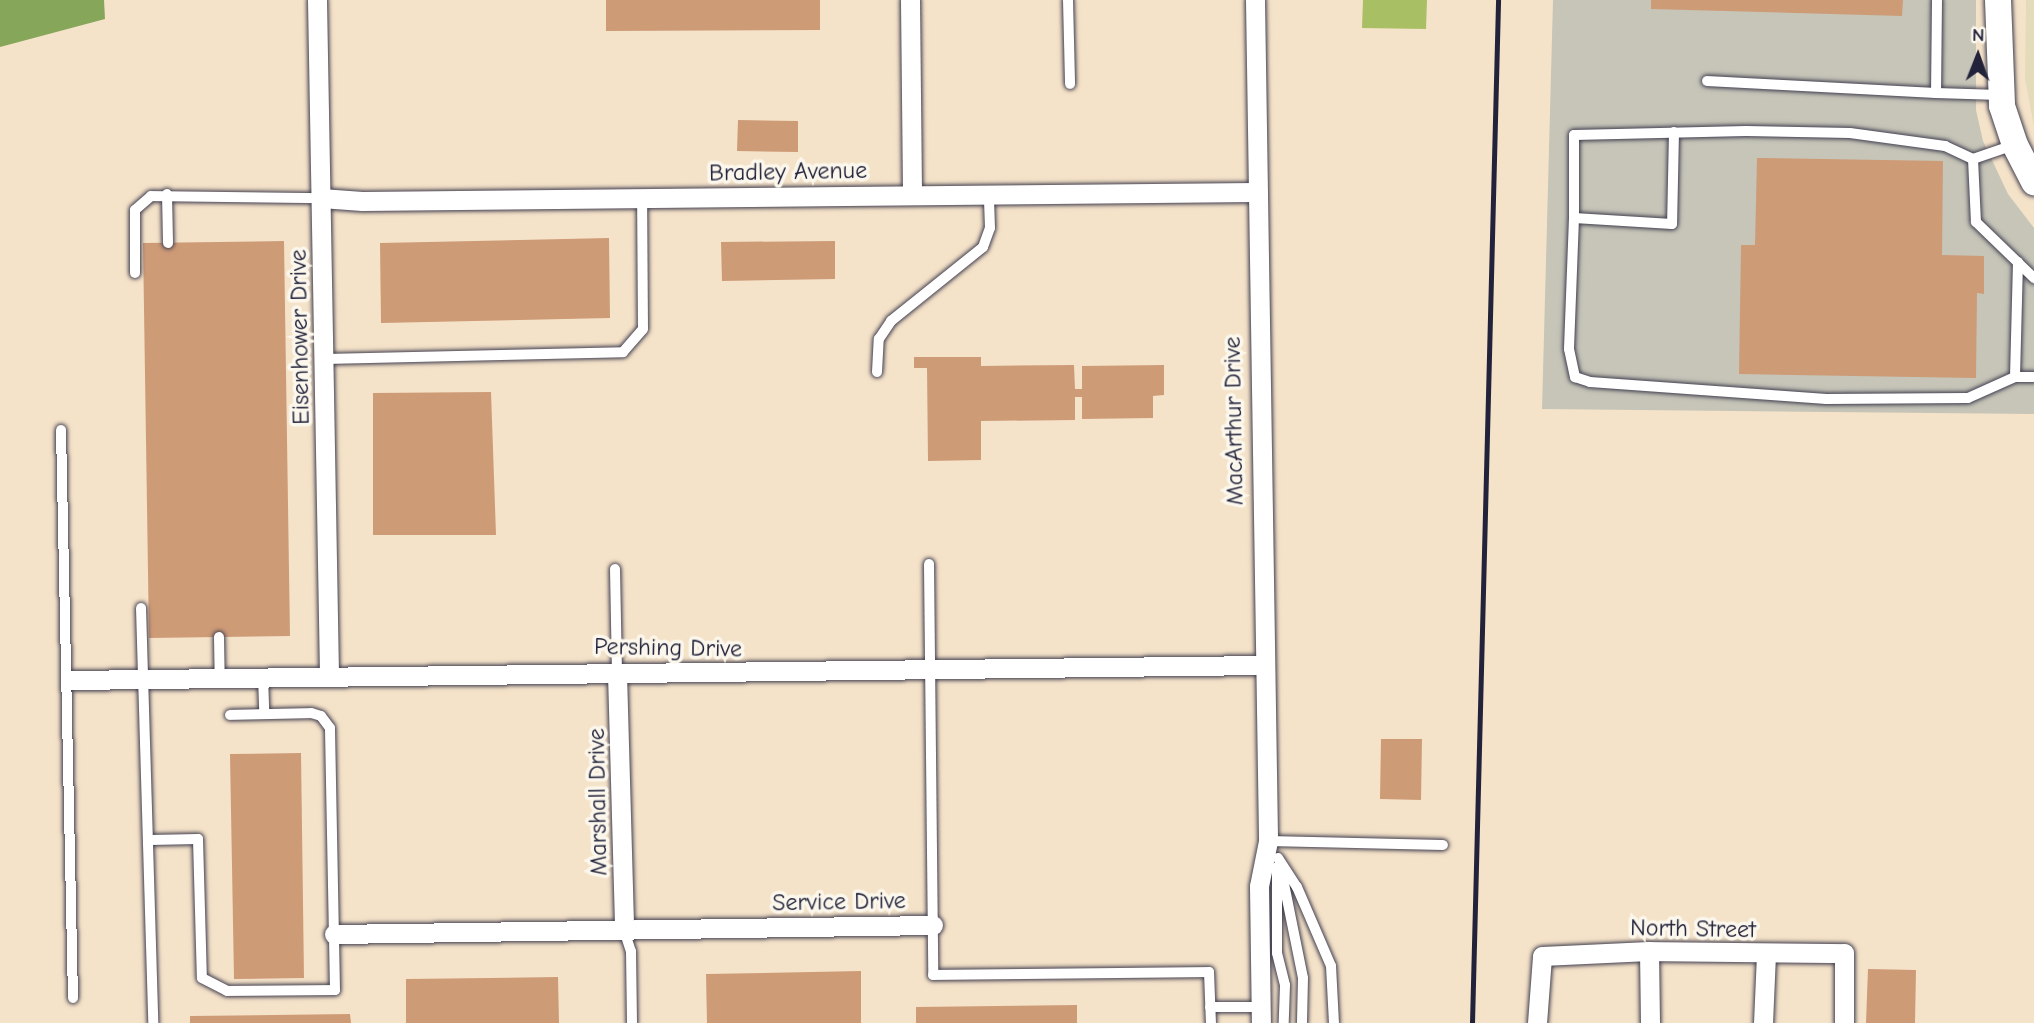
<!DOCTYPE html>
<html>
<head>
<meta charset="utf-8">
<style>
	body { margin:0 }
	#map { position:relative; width:2034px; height:1023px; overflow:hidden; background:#f5e3c9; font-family:"Comic Neue",sans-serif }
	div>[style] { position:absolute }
	.built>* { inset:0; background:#e3dbba }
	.industrial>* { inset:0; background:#c6c5b8 }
	.green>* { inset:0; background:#a9bf64 }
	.forest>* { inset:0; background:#86a65a }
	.building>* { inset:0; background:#ce9b77 }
	.roads { filter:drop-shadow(0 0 2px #423f50) drop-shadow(0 0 2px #423f50) }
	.lane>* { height:10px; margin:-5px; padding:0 5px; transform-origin:5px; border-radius:5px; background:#fff }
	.street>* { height:19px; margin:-9.5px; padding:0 9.5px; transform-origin:9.5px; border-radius:9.5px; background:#fff }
	.secondary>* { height:26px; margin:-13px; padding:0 13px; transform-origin:13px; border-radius:13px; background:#fff }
	.rail>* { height:5px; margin:-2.5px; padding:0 2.5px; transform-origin:2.5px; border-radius:2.5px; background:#22223b }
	span { translate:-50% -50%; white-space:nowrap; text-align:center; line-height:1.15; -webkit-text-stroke:7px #fbf7ec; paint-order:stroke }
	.street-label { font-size:24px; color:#22223b }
	.north { position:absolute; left:1943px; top:21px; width:70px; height:70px; -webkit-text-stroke:5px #fbf7ec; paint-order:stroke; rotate:1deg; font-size:19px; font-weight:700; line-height:28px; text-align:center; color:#22223b }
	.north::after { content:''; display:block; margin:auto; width:24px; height:32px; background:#22223b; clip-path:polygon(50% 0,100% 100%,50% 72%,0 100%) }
</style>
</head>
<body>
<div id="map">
	<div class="built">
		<div style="clip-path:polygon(2026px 0,2034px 0,2034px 126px,2025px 79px)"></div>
	</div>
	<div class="industrial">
		<div style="clip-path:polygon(1553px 0,1976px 0,1976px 110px,1983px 141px,2008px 194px,2034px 228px,2034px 414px,1542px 409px)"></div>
	</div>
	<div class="green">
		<div style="clip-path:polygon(1363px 0,1427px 0,1426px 29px,1362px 28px)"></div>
	</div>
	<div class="forest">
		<div style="clip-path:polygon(0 0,104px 0,105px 19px,0 47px)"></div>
	</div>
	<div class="building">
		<div style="clip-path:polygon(606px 0,820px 0,820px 30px,606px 31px)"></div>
		<div style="clip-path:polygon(1651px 0,1903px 0,1902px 16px,1651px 9px)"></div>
		<div style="clip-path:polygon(738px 120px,798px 121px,798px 152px,737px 151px)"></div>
		<div style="clip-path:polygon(1757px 158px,1943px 161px,1942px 255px,1984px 256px,1984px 294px,1977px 293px,1976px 378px,1739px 374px,1741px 245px,1755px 245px)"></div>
		<div style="clip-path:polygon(609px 238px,610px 318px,381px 323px,380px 243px)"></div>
		<div style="clip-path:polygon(284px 241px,290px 636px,149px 638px,143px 243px)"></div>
		<div style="clip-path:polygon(835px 241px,835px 279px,722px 281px,721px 242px)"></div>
		<div style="clip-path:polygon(914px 357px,981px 357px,981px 366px,1074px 365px,1075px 389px,1082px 389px,1082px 366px,1164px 365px,1164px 395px,1153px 396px,1153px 418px,1082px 419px,1082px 397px,1075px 397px,1075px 420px,981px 421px,981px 460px,928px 461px,927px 368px,914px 368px)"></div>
		<div style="clip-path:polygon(491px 392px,496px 535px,373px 535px,373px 393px)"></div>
		<div style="clip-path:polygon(1381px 739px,1422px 739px,1421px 800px,1380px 799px)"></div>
		<div style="clip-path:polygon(301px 753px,304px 978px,234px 979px,230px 754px)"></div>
		<div style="clip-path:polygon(1868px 969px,1916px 970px,1915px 1023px,1866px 1023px)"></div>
		<div style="clip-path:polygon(861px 971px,861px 1023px,707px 1023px,706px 974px)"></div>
		<div style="clip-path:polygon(558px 977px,559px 1023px,406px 1023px,406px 979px)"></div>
		<div style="clip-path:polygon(1077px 1005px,1077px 1023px,916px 1023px,916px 1007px)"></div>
		<div style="clip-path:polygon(350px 1014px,351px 1023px,190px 1023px,190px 1016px)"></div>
	</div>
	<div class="roads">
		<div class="lane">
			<div style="left:1068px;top:0;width:84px;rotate:88.6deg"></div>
			<div style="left:1937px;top:0;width:93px;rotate:90.6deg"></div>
			<div style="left:1936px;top:93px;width:64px;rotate:1.8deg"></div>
			<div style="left:1707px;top:81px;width:229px;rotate:3deg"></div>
			<div style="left:1674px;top:132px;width:92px;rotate:91.2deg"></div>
			<div style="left:1672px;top:224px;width:98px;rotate:-176.5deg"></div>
			<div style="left:1574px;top:218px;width:83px;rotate:-90deg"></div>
			<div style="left:1574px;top:135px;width:172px;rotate:-1.3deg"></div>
			<div style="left:1746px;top:131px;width:104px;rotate:1.1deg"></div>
			<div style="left:1850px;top:133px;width:96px;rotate:7.8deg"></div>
			<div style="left:1945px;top:146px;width:31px;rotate:25deg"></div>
			<div style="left:1973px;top:159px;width:43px;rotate:-18.9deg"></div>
			<div style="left:1973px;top:159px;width:63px;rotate:87.3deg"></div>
			<div style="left:1976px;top:222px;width:81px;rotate:44deg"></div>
			<div style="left:167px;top:194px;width:49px;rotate:88.8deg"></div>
			<div style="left:1574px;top:218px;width:131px;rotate:92.2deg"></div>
			<div style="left:1569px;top:349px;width:29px;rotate:78deg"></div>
			<div style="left:1575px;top:377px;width:16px;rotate:18deg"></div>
			<div style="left:1590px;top:382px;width:237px;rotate:4.1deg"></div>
			<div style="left:1826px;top:399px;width:142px;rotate:-0.4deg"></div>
			<div style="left:1968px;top:398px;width:51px;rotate:-24.1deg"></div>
			<div style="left:2018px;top:262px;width:115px;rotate:91.5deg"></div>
			<div style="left:2015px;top:377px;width:19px"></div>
			<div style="left:135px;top:273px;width:63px;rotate:-90deg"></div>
			<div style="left:135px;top:210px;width:21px;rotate:-41deg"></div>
			<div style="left:151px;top:196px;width:170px;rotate:0.7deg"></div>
			<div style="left:325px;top:359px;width:298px;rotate:-1.3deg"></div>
			<div style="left:623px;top:352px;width:30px;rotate:-49deg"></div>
			<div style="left:643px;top:329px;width:131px;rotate:-90.4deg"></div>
			<div style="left:877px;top:372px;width:33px;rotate:-87deg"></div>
			<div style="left:879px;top:339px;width:22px;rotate:-56deg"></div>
			<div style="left:891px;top:321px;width:118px;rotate:-38.8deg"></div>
			<div style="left:983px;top:247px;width:20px;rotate:-70deg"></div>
			<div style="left:990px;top:228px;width:33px;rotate:-92deg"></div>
			<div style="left:61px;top:430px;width:568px;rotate:88.79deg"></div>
			<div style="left:929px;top:564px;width:411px;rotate:89.4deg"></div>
			<div style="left:933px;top:975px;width:276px;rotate:-0.6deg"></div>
			<div style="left:1209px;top:972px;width:51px;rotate:87.8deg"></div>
			<div style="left:615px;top:569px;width:104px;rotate:88.9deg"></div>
			<div style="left:141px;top:608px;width:415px;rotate:88.3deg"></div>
			<div style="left:219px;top:637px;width:39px;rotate:89deg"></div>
			<div style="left:263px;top:676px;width:38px;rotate:88deg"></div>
			<div style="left:150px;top:840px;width:48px;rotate:-1.2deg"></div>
			<div style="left:198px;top:839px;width:139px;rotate:88.4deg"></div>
			<div style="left:202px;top:978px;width:28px;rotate:27deg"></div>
			<div style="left:227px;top:991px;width:108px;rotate:-0.5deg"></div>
			<div style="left:335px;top:990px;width:262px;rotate:-91.1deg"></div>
			<div style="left:330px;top:728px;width:15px;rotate:-127deg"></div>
			<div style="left:321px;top:716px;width:10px;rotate:-163deg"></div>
			<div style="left:311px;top:713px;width:81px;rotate:178.6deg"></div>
			<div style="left:1268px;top:841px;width:175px;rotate:1.3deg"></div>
			<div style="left:1278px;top:858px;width:35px;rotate:57deg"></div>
			<div style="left:1297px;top:887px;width:86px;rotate:66.7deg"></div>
			<div style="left:1331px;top:966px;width:57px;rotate:87deg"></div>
			<div style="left:1277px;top:867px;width:86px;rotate:90deg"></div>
			<div style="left:1277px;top:953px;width:33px;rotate:76deg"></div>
			<div style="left:1285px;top:985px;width:38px;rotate:92deg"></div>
			<div style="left:1281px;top:869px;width:111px;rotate:78.6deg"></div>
			<div style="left:1303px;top:978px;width:45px;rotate:91.3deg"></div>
			<div style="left:624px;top:930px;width:22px;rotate:72deg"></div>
			<div style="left:631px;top:951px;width:72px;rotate:89.2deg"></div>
			<div style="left:1210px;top:1007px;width:51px"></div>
		</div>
		<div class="street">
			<div style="left:317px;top:0;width:674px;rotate:88.98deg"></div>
			<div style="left:910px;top:0;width:195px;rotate:89.4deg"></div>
			<div style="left:1255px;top:0;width:841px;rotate:89.11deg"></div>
			<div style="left:1268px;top:841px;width:46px;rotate:101.3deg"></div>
			<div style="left:1259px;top:886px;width:137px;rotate:89.2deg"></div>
			<div style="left:321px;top:198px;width:41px;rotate:4.2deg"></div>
			<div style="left:362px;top:201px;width:893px;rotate:-0.58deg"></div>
			<div style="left:617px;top:673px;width:257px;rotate:88.4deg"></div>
			<div style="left:70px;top:680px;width:1195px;rotate:-0.72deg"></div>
			<div style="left:334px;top:934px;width:599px;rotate:-0.86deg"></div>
			<div style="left:1649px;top:951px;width:72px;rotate:89.2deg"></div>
			<div style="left:1537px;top:1023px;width:67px;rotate:-85.7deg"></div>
			<div style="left:1542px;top:956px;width:107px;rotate:-2.7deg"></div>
			<div style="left:1649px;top:951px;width:195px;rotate:0.6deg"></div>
			<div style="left:1844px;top:953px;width:70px;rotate:90deg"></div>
			<div style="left:1763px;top:1023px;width:68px;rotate:-87.5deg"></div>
		</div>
		<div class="secondary">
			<div style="left:1998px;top:0;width:106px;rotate:87.8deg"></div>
			<div style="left:2002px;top:106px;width:41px;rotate:71.6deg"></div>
			<div style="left:2015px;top:145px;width:42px;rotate:62.8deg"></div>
		</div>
	</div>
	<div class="rail">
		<div style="left:1472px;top:1023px;width:1023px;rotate:-88.54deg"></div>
	</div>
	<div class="street-label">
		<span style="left:788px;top:172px;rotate:-1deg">Bradley Avenue</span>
		<span style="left:300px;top:337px;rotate:-91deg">Eisenhower Drive</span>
		<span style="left:1234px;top:421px;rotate:-91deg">MacArthur Drive</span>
		<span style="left:668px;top:648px;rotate:1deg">Pershing Drive</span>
		<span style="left:598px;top:802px;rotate:-91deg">Marshall Drive</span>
		<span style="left:839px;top:902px;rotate:-1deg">Service Drive</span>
		<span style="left:1693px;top:929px;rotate:1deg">North Street</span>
	</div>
	<div class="north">N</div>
</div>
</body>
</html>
